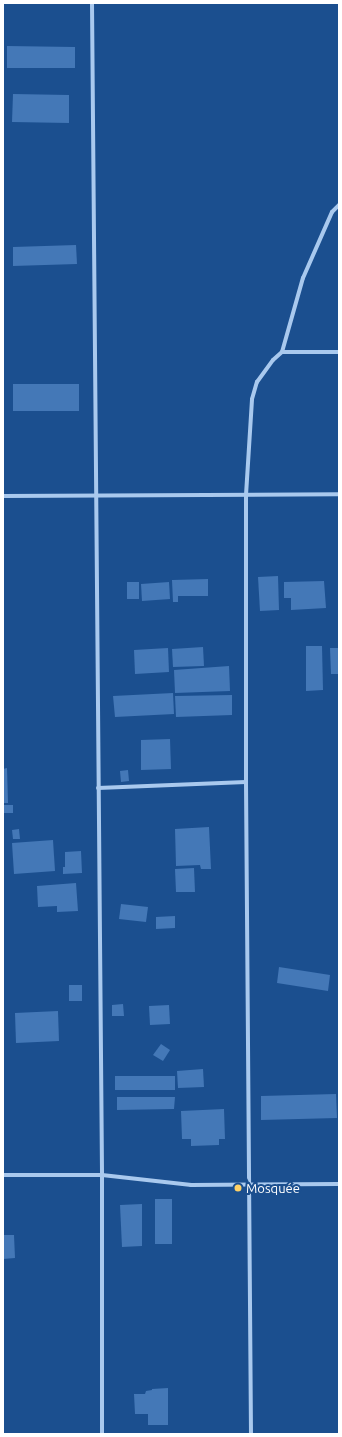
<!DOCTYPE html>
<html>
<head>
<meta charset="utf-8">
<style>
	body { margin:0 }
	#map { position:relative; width:342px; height:1437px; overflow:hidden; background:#1b4f8f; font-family:Ubuntu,sans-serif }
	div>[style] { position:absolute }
	.building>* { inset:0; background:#4478b7 }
	.minor>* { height:4px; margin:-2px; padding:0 2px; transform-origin:2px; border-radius:2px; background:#a9c9ee }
	.dots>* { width:11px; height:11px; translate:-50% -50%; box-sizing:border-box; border:2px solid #1b4f8f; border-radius:50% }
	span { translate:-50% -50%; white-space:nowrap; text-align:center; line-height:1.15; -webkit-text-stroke:4px #1b4f8f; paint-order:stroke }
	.poi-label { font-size:13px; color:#fff }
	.left { translate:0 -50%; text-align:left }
	.frame { position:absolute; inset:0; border:4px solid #fff; pointer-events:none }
</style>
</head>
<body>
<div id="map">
	<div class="building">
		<div style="clip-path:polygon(7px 46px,75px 47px,75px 68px,7px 68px)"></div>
		<div style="clip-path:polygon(13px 94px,69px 95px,69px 123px,12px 122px)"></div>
		<div style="clip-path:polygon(76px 245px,77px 264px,13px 266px,13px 247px)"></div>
		<div style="clip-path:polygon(13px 384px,79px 384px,79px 411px,13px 411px)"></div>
		<div style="clip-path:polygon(278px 576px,279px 610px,260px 611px,258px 577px)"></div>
		<div style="clip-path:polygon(208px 579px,208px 596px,178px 596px,178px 602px,173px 602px,172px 580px)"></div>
		<div style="clip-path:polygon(324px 581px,326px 608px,291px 610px,291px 598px,284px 598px,284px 582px)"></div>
		<div style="clip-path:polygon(127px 582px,139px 582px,139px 599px,127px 599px)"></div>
		<div style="clip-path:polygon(169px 582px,170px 599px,142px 601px,141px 584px)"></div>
		<div style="clip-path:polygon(306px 646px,322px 646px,323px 690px,306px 691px)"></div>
		<div style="clip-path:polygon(203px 647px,204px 666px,173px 667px,172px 649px)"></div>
		<div style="clip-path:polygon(168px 648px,169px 672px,135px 674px,134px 650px)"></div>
		<div style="clip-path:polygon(330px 648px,339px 648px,339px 674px,331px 674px)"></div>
		<div style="clip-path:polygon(229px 666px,230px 691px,175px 693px,174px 670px)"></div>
		<div style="clip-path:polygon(173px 693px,174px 714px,115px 717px,113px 696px)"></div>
		<div style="clip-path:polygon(232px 695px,232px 715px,176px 717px,175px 696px)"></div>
		<div style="clip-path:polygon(170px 739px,171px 769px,141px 770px,141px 740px)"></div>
		<div style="clip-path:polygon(7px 768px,8px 803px,3px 803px,3px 769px)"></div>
		<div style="clip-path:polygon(128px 770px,129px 781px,121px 782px,120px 771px)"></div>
		<div style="clip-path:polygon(3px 805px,13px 805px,13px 813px,3px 813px)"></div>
		<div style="clip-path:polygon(209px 827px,211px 869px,201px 869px,200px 865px,176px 866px,175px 829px)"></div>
		<div style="clip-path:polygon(19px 829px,20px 839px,13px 839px,12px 830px)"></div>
		<div style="clip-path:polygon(53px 840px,55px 871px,14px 874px,12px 843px)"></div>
		<div style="clip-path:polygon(81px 851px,82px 873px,63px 874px,63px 867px,65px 867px,65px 852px)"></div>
		<div style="clip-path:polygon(194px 868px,195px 892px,176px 892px,175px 869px)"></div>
		<div style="clip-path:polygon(76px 883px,78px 911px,57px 912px,57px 906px,38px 907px,37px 886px)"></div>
		<div style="clip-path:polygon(121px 904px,148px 907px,146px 922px,119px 919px)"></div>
		<div style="clip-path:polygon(175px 916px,175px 928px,156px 929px,156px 917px)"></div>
		<div style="clip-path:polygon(279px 967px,330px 975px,328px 991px,277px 983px)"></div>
		<div style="clip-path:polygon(69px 985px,82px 985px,82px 1001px,69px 1001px)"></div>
		<div style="clip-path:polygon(123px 1004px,124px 1016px,112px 1016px,112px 1005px)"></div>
		<div style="clip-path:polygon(169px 1005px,170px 1024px,150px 1025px,149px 1006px)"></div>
		<div style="clip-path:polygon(58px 1011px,59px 1041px,16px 1043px,15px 1013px)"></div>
		<div style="clip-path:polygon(161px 1044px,170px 1050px,163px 1061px,153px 1055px)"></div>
		<div style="clip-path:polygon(203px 1069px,204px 1087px,178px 1088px,177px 1071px)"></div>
		<div style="clip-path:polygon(115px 1076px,175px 1076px,175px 1090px,115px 1090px)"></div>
		<div style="clip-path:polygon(336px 1094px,337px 1118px,261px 1120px,261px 1096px)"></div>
		<div style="clip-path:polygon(117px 1097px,175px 1097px,174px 1109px,117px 1110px)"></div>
		<div style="clip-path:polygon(224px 1109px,225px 1139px,219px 1139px,219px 1145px,191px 1146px,191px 1139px,182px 1139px,181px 1111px)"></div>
		<div style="clip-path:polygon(155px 1199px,172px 1199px,172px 1244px,155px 1244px)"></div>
		<div style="clip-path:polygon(142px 1204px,142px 1246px,122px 1247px,120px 1205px)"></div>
		<div style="clip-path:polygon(3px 1235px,14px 1235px,15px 1258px,3px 1259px)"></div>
		<div style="clip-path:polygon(168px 1388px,168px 1425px,148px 1425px,148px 1414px,135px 1414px,134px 1394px,145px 1394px,146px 1391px,152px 1390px,152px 1389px)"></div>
	</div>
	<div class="minor">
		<div style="left:92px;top:3px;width:1172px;rotate:89.51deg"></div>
		<div style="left:102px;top:1175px;width:259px;rotate:90deg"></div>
		<div style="left:282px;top:352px;width:57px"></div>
		<div style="left:3px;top:496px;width:336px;rotate:-0.3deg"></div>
		<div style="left:98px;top:788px;width:148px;rotate:-2.3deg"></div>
		<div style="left:3px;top:1175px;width:99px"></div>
		<div style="left:102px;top:1175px;width:90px;rotate:6.4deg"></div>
		<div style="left:191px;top:1185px;width:148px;rotate:-0.4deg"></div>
		<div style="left:251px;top:1434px;width:652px;rotate:-90.44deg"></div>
		<div style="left:246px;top:782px;width:287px;rotate:-90deg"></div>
		<div style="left:246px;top:495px;width:96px;rotate:-86.4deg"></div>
		<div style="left:252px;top:399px;width:18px;rotate:-74deg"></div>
		<div style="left:257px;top:382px;width:27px;rotate:-54deg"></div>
		<div style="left:273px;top:360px;width:12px;rotate:-42deg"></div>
		<div style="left:282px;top:352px;width:77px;rotate:-74.2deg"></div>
		<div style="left:303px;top:278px;width:72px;rotate:-66.3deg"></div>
		<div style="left:332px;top:212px;width:10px;rotate:-45deg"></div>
	</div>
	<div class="dots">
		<div style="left:238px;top:1188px;background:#ffd166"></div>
	</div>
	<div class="poi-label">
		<span class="left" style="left:246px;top:1188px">Mosquée</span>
	</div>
	<div class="frame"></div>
</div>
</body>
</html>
